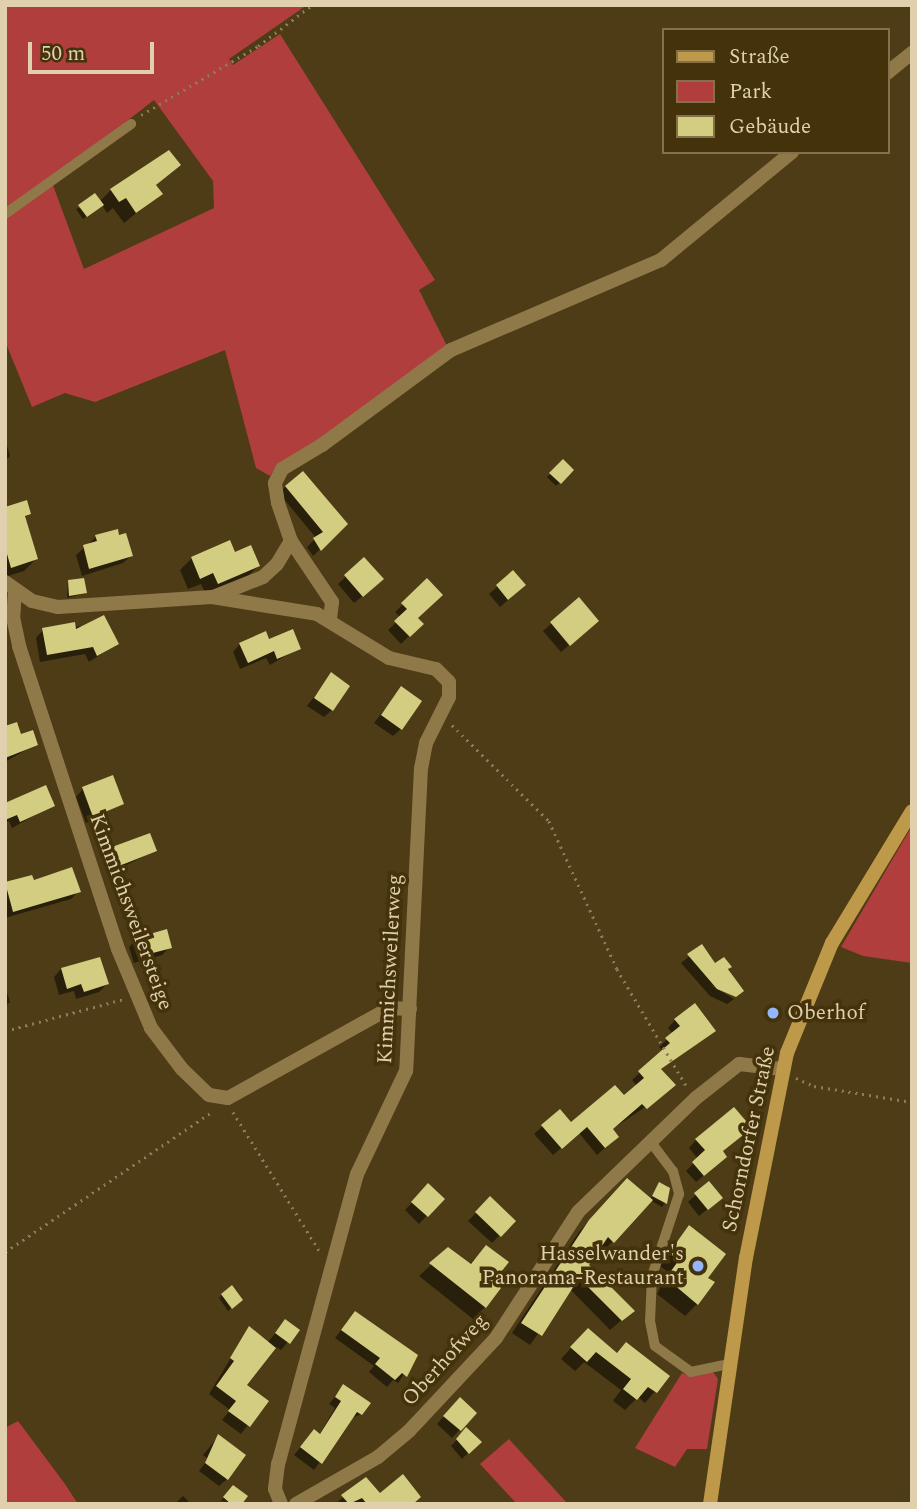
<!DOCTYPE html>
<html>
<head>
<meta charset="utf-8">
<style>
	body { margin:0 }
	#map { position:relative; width:917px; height:1509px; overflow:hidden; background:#4d3c16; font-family:Spectral,serif }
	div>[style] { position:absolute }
	.green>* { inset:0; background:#b03e3d }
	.shadow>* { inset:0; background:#0007 }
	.building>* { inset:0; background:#d3cd81 }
	.path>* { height:2.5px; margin-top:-1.25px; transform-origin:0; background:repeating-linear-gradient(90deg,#8d7c58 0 2px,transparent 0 7px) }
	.lane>* { height:10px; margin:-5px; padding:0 5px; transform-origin:5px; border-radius:5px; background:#907949 }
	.street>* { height:14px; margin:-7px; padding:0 7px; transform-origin:7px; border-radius:7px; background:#907949 }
	.secondary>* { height:14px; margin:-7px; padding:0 7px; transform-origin:7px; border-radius:7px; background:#be9949 }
	.dots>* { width:19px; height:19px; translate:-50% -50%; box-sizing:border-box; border:4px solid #43320a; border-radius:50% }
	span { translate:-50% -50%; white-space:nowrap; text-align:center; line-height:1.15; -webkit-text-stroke:7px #43320a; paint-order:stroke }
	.street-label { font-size:21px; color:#e1d0ae }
	.poi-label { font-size:21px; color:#e1d0ae }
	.left { translate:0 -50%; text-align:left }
	.right { translate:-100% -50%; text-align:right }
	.frame { position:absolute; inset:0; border:7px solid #e1d0ae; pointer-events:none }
	.legend { position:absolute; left:662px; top:28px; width:228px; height:126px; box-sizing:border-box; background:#43320a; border:2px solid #82714c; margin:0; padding:9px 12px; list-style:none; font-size:21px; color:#e1d0ae }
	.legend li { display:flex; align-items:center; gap:14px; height:35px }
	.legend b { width:35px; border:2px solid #82714c }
	.scale { position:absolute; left:28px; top:42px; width:126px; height:32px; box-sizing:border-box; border:4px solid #e1d0ae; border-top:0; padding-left:9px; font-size:21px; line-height:24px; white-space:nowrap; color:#e1d0ae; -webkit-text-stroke:5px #43320a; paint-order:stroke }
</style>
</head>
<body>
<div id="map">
	<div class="green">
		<div style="clip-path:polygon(evenodd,5px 5px,307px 5px,229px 59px,233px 65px,280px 34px,435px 280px,419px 290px,448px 348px,341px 428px,276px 467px,270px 476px,256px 468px,225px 350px,95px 402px,65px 393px,32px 407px,5px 341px,5px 5px,154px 100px,213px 181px,214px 208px,84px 269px,51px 180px,154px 100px)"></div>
		<div style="clip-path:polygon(912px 826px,912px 963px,863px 956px,841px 947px)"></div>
		<div style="clip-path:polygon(682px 1373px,691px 1377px,713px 1372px,718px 1379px,707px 1449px,687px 1449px,675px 1467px,635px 1448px)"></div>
		<div style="clip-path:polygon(18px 1421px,65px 1484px,78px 1504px,5px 1504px,5px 1428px)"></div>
		<div style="clip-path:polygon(509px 1439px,568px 1504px,517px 1504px,480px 1464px)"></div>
	</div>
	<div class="shadow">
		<div style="clip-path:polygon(179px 165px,155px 186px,161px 193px,124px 223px,113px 208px,107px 213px,102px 205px,83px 219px,76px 209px,99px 202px,111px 190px)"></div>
		<div style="clip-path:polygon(5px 439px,10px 456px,5px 461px)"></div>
		<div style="clip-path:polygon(563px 461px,572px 471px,556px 486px,547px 477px)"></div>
		<div style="clip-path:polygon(286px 486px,346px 524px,313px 556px,307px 547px,316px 538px,279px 493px)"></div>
		<div style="clip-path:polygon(5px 508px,29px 514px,24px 518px,36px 559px,24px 571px,5px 577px)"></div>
		<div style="clip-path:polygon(96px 537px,131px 556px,123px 563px,82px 576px,76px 555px)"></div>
		<div style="clip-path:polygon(234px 555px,258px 566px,246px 578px,206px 595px,201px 584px,188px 589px,180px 570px,192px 558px)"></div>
		<div style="clip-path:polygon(364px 560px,374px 587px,354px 603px,338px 584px)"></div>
		<div style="clip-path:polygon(513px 573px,516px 593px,500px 607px,489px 594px)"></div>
		<div style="clip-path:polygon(427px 581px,416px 618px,421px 624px,401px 644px,388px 630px,401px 618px,395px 612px)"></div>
		<div style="clip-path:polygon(68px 582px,85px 593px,67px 598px)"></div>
		<div style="clip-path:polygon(578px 600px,589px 628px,561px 652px,543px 631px)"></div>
		<div style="clip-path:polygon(85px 626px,117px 644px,89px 662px,85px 654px,40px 662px,36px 638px,43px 630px)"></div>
		<div style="clip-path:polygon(268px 641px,299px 648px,270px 665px,266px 658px,240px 669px,233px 652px,240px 644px)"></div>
		<div style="clip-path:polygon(331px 675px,332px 710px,324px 717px,307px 706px)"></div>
		<div style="clip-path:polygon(401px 688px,401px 729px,393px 736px,374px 723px)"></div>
		<div style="clip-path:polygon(5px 728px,20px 737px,36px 744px,5px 762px)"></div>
		<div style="clip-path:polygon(83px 789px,122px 803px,86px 823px,76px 797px)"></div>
		<div style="clip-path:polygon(5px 805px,53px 805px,12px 828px,9px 821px,5px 823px)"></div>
		<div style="clip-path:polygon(113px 849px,155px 851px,112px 872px,105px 856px)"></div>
		<div style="clip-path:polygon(31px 877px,33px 883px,79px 891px,71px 899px,5px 918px,5px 884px)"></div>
		<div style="clip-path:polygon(137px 939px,170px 947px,162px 955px,134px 963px,129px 947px)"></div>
		<div style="clip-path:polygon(701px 947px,714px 966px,723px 959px,742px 991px,737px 996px,709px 984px,734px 999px,727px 1004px,710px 996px,681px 963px)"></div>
		<div style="clip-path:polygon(61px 969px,107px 984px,99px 992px,76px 999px,74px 991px,59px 995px,54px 977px)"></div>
		<div style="clip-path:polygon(5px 986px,10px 1002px,5px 1007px)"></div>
		<div style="clip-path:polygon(675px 1020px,714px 1031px,660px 1070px,666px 1093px,611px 1130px,609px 1144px,597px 1155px,579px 1133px,553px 1155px,534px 1134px,559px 1111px,571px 1124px,624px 1098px,637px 1086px,632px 1080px,663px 1051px,659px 1047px,673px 1034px,668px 1028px)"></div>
		<div style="clip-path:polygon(696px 1140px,721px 1152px,718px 1164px,696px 1182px,686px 1171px,698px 1159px,689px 1148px)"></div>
		<div style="clip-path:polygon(709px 1183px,713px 1205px,699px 1216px,688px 1202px)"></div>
		<div style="clip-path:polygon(659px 1184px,668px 1189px,665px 1203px,662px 1207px,650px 1200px,603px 1252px,598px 1248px,587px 1265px,632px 1311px,610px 1330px,570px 1289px,530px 1345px,512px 1333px,579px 1232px,617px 1190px,650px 1199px)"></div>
		<div style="clip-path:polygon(428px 1186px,442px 1199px,419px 1224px,405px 1210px)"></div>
		<div style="clip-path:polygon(490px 1199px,513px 1221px,492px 1243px,468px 1221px)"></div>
		<div style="clip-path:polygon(689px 1228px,697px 1304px,685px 1316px,657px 1294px,668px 1272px,658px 1265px)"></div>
		<div style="clip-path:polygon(486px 1247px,491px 1282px,485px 1307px,473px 1319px,419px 1276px,448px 1249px,469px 1265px)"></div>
		<div style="clip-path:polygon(222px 1295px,238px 1303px,228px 1311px,219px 1298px)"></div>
		<div style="clip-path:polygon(286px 1321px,298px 1330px,281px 1350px,276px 1347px,245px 1385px,266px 1401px,241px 1434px,222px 1420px,230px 1410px,209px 1394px,249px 1328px,267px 1343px)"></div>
		<div style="clip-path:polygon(348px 1321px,416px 1355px,398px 1383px,393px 1380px,387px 1387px,369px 1372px,374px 1366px,335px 1338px)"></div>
		<div style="clip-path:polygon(577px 1341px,615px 1355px,626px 1344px,668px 1376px,645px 1403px,638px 1397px,625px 1410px,613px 1401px,621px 1390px,584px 1362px,575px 1371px,561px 1359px)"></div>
		<div style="clip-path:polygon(343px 1387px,361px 1414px,350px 1419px,314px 1470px,294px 1455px,314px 1431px,319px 1435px,335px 1408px,329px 1404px)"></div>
		<div style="clip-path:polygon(452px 1407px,475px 1413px,452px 1438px,437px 1424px)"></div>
		<div style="clip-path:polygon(466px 1430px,479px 1442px,462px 1459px,451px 1446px)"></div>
		<div style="clip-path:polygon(218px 1437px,227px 1479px,219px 1486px,199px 1471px,208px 1459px,203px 1455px)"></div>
		<div style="clip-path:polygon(365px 1479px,380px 1495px,412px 1504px,335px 1504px)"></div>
		<div style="clip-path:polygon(230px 1490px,240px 1504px,221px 1501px)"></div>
		<div style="clip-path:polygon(183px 1496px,191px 1504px,175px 1504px)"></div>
	</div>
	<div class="building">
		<div style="clip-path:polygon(169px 150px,181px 165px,156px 185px,163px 194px,136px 213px,126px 198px,119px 202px,110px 189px)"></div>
		<div style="clip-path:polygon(95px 193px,104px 205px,87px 217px,78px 205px)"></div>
		<div style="clip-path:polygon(563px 459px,574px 470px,561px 484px,549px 473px)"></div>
		<div style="clip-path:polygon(303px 471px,348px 524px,321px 551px,313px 538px,323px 532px,285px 486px)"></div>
		<div style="clip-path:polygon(27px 500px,31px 514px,25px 516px,38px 559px,11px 568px,5px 547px,5px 507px)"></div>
		<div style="clip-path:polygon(118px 529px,119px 535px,126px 533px,133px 556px,89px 569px,83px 545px,97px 541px,95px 535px)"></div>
		<div style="clip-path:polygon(230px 540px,235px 552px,251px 545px,260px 566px,218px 584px,213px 573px,200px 579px,191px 557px)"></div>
		<div style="clip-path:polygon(364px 557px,384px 579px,363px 597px,344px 575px)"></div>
		<div style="clip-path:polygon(513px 570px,526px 585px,508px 600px,496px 585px)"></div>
		<div style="clip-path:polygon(84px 578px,87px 593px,69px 596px,68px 580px)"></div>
		<div style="clip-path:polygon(427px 578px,443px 595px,418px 618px,424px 624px,410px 637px,394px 621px,407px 609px,401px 603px)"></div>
		<div style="clip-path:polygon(579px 597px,599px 621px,570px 646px,550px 622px)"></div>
		<div style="clip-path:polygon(104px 615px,119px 644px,97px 656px,93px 647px,47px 655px,42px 628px,75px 622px,76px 629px)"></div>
		<div style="clip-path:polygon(293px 629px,301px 649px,277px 659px,274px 651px,248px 663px,239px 643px,266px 631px,269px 639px)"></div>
		<div style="clip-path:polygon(331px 672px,350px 686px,333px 711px,314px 698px)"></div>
		<div style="clip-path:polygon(401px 686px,422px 701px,402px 730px,381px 715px)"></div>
		<div style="clip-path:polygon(17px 722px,21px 734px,33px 730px,38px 745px,5px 758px,5px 726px)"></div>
		<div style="clip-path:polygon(113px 775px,124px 804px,93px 817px,82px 787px)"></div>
		<div style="clip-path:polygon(46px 785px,55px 806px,20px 822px,17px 815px,5px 820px,5px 803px)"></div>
		<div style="clip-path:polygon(150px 833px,157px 851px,119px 866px,112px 847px)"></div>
		<div style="clip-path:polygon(72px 867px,81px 892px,13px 912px,5px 882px,32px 875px,34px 880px)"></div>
		<div style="clip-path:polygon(167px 929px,172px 948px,141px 956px,136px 938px)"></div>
		<div style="clip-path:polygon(702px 944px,715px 963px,724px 957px,732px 967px,728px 969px,744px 991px,736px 997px,717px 989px,687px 954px)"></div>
		<div style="clip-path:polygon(100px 957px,109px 984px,84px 992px,81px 984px,67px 989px,61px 968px)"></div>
		<div style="clip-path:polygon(695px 1003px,716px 1031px,661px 1069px,676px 1085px,647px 1109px,642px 1104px,613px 1129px,619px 1137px,605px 1148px,587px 1127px,562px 1149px,541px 1125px,560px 1109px,571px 1122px,615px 1085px,624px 1095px,644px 1078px,638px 1071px,670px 1043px,665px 1038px,680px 1026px,674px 1019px)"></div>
		<div style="clip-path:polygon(734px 1107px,752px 1128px,723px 1151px,727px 1157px,704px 1176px,692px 1162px,705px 1150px,695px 1139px)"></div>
		<div style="clip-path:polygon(627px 1178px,653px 1200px,614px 1243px,608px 1237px,589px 1265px,635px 1311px,622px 1321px,579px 1278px,542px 1336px,521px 1323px,589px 1220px)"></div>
		<div style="clip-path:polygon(709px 1181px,723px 1198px,708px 1210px,694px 1193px)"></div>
		<div style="clip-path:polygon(659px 1182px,670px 1188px,667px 1204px,652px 1196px)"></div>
		<div style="clip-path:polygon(428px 1183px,445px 1199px,428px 1217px,411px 1202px)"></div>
		<div style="clip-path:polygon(490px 1196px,516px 1221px,501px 1237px,475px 1212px)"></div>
		<div style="clip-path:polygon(689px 1225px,726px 1254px,708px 1278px,715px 1282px,698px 1305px,666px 1278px,679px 1260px,669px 1253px)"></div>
		<div style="clip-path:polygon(486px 1245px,509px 1262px,493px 1282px,501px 1288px,486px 1308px,429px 1263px,448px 1247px,471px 1264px)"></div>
		<div style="clip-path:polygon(232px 1285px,243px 1300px,232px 1309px,221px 1294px)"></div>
		<div style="clip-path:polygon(355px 1311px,418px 1355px,407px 1377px,402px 1373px,395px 1380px,375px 1364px,380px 1358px,341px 1330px)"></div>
		<div style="clip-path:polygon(285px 1319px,300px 1330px,290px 1344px,275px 1333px)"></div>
		<div style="clip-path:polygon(249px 1326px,276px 1348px,247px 1385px,269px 1401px,250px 1427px,228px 1411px,236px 1401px,216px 1386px,234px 1361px,230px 1358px)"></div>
		<div style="clip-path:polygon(588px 1328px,617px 1353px,626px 1342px,670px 1376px,657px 1393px,648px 1387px,637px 1400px,623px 1389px,631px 1379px,596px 1352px,587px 1362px,570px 1347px)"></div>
		<div style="clip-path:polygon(343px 1384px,371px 1403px,362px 1415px,357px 1412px,322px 1464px,300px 1447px,314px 1429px,320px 1434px,341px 1401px,335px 1397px)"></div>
		<div style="clip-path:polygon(460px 1397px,477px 1413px,461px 1431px,443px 1416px)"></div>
		<div style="clip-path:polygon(466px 1427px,482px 1442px,469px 1454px,456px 1439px)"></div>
		<div style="clip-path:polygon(218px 1434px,246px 1455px,228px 1480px,205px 1463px)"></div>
		<div style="clip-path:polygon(403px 1474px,421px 1497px,413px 1504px,367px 1504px,362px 1498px,349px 1504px,341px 1495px,366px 1477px,380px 1493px)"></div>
		<div style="clip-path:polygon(233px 1485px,248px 1496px,242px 1504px,231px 1504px,223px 1497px)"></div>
	</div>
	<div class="path">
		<div style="left:141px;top:115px;width:136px;rotate:-30.5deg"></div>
		<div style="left:258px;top:46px;width:68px;rotate:-37.2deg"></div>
		<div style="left:452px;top:725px;width:136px;rotate:44.7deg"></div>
		<div style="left:549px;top:821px;width:163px;rotate:65.3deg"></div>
		<div style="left:617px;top:969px;width:135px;rotate:59.3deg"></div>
		<div style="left:5px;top:1031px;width:123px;rotate:-15.1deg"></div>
		<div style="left:796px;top:1078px;width:20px;rotate:24deg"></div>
		<div style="left:814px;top:1086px;width:99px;rotate:9.3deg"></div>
		<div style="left:233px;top:1112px;width:165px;rotate:58.1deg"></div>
		<div style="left:5px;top:1252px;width:250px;rotate:-34.1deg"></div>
	</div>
	<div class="lane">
		<div style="left:5px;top:214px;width:155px;rotate:-35.5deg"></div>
		<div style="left:650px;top:1141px;width:38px;rotate:53deg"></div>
		<div style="left:673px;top:1171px;width:24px;rotate:75deg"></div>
		<div style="left:679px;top:1194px;width:86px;rotate:108.2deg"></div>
		<div style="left:652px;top:1276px;width:45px;rotate:92.5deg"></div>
		<div style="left:650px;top:1321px;width:25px;rotate:79deg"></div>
		<div style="left:655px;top:1346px;width:44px;rotate:35.8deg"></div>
		<div style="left:691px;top:1372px;width:39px;rotate:-12deg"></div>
	</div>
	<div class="street">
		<div style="left:887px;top:73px;width:32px;rotate:-39deg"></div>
		<div style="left:5px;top:582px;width:33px;rotate:35deg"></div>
		<div style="left:32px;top:601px;width:27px;rotate:13deg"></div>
		<div style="left:58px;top:607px;width:154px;rotate:-3.7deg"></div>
		<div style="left:212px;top:597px;width:106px;rotate:9.2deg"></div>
		<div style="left:317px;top:614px;width:84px;rotate:31.4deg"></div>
		<div style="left:389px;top:658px;width:48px;rotate:13.2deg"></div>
		<div style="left:436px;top:669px;width:18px;rotate:45deg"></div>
		<div style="left:449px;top:682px;width:15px;rotate:90deg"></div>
		<div style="left:449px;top:697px;width:51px;rotate:116.6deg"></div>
		<div style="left:426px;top:743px;width:25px;rotate:101deg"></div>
		<div style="left:421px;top:768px;width:303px;rotate:92.8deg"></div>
		<div style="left:406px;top:1071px;width:114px;rotate:115.4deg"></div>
		<div style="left:357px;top:1174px;width:301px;rotate:105.2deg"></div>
		<div style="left:278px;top:1464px;width:25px;rotate:97deg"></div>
		<div style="left:275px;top:1489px;width:16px;rotate:68deg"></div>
		<div style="left:15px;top:591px;width:26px;rotate:94deg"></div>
		<div style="left:13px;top:617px;width:30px;rotate:78deg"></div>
		<div style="left:19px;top:646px;width:319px;rotate:71.9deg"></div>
		<div style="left:118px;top:949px;width:86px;rotate:67.3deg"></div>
		<div style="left:151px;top:1028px;width:51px;rotate:52.9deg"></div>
		<div style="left:182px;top:1069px;width:37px;rotate:44deg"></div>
		<div style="left:209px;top:1095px;width:19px;rotate:9deg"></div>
		<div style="left:228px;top:1098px;width:185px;rotate:-29.1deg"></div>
		<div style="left:390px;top:1008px;width:20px;rotate:3deg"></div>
		<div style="left:213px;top:597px;width:54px;rotate:-21.8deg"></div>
		<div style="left:263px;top:577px;width:19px;rotate:-43deg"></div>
		<div style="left:277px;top:564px;width:27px;rotate:-59deg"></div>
		<div style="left:330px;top:619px;width:17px;rotate:-83deg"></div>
		<div style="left:332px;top:602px;width:73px;rotate:-123.9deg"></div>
		<div style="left:291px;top:541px;width:40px;rotate:-108.9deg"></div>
		<div style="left:278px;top:503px;width:20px;rotate:-99deg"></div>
		<div style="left:275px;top:483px;width:16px;rotate:-63deg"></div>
		<div style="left:282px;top:469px;width:47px;rotate:-31deg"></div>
		<div style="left:322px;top:445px;width:160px;rotate:-36.4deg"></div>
		<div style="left:451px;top:350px;width:228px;rotate:-23.2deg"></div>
		<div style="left:661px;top:260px;width:170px;rotate:-39.5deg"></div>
		<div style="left:296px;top:1504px;width:95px;rotate:-29.8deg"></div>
		<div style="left:378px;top:1457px;width:40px;rotate:-40deg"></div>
		<div style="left:409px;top:1431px;width:127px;rotate:-46.9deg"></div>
		<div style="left:496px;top:1338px;width:150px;rotate:-56.9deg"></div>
		<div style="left:578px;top:1212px;width:164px;rotate:-44deg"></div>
		<div style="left:696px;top:1098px;width:55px;rotate:-38.3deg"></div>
		<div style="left:739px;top:1064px;width:44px;rotate:6.5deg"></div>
	</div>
	<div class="secondary">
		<div style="left:710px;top:1504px;width:249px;rotate:-81.7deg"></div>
		<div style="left:746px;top:1258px;width:209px;rotate:-78.7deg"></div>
		<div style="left:787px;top:1053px;width:119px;rotate:-67.8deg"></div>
		<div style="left:832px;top:943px;width:154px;rotate:-58.8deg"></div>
	</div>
	<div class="dots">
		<div style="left:773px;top:1013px;background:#95b6fd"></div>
		<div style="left:698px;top:1266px;background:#95b6fd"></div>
	</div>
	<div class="street-label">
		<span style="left:131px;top:912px;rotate:70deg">Kimmichsweilersteige</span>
		<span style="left:390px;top:969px;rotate:-87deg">Kimmichsweilerweg</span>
		<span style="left:749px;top:1139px;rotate:-78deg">Schorndorfer Straße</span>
		<span style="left:445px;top:1360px;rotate:-48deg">Oberhofweg</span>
	</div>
	<div class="poi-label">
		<span class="left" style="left:787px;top:1013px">Oberhof</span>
		<span class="right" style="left:684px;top:1266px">Hasselwander's<br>Panorama-Restaurant</span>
	</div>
	<div class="frame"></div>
	<ul class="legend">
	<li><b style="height:9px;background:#be9949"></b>Straße</li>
	<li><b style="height:19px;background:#b03e3d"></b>Park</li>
	<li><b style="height:19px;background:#d3cd81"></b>Gebäude</li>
	</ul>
	<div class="scale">50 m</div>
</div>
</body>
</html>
